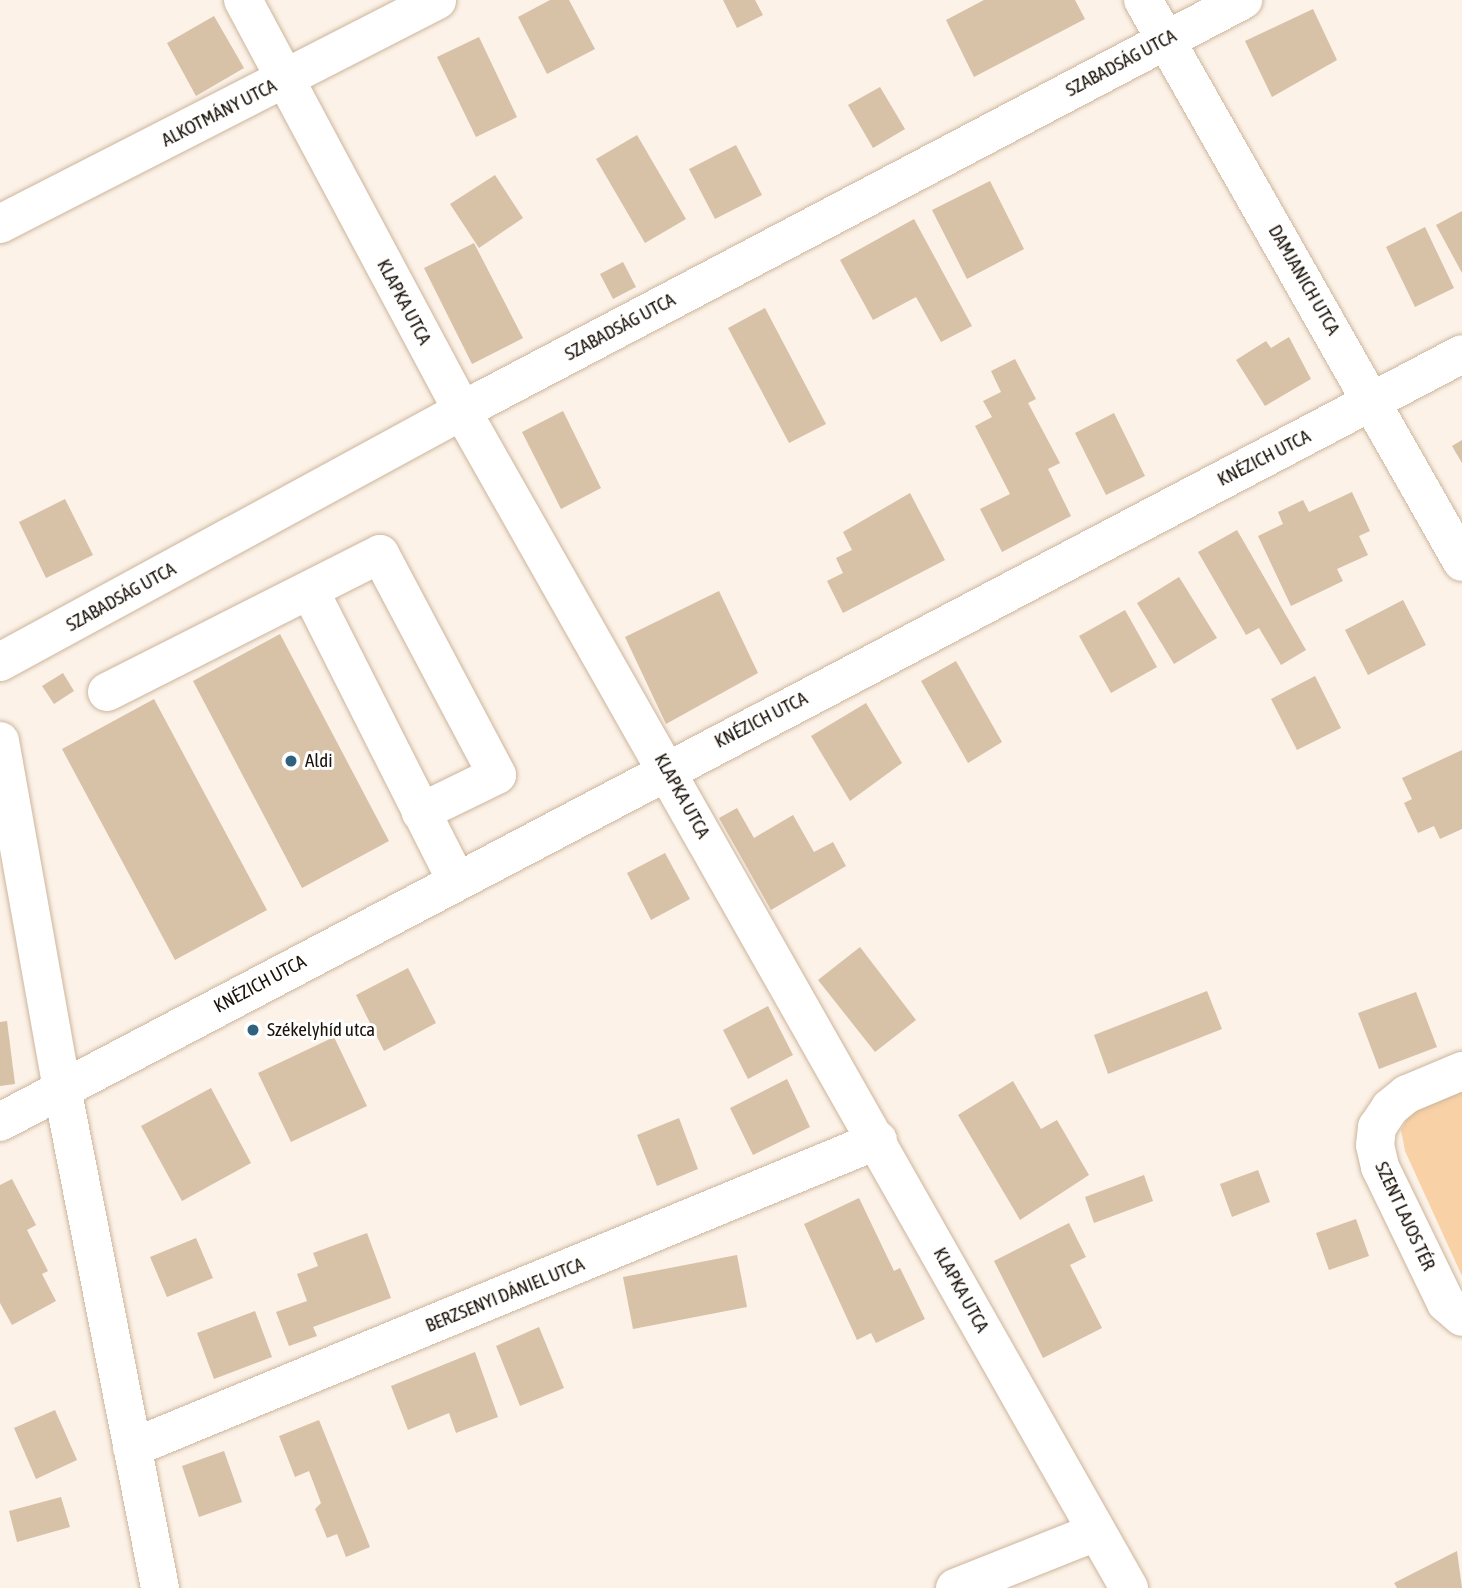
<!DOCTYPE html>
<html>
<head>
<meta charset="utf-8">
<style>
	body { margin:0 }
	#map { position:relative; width:1462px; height:1588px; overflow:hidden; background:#fcf2e8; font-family:"Asap Condensed",sans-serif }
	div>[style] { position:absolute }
	.green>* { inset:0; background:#f8d1a6 }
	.building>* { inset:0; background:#d7c1a7 }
	.roads { filter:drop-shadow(0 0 2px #cdb59c) drop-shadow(0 0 2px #cdb59c) }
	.minor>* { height:38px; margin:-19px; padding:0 19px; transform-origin:19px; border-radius:19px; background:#fff }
	.dots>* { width:19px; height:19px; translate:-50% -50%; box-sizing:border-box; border:4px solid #fff; border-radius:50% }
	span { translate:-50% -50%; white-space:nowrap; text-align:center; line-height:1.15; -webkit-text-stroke:6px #fff; paint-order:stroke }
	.street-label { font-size:19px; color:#1b1209 }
	.poi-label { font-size:19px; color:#1b1209 }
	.left { translate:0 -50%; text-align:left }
</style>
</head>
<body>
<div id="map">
	<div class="green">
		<div style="clip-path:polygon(1462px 1087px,1462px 1276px,1405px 1151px,1401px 1130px,1412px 1110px)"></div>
	</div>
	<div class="building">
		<div style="clip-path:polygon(550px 0,569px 0,595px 49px,547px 74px,518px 17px)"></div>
		<div style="clip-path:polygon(723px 0,755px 0,763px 15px,737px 28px)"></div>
		<div style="clip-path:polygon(984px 0,1075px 0,1085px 19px,974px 77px,946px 20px)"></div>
		<div style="clip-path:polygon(1313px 9px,1337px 60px,1272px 97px,1245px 41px)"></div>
		<div style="clip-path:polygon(214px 16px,244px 68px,196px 96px,167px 43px)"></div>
		<div style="clip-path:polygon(479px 37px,517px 117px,476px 137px,437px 57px)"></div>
		<div style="clip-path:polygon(880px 87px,905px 129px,873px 148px,848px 105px)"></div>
		<div style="clip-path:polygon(637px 135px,686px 219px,645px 243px,596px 159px)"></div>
		<div style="clip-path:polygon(736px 145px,762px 195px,715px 219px,689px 169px)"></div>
		<div style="clip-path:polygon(495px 175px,523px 218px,479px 248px,450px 204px)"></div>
		<div style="clip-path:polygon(990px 181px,1024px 249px,967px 279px,932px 210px)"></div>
		<div style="clip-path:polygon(1462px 211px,1462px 273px,1436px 225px)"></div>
		<div style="clip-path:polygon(914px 219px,972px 326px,941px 342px,916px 297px,873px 320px,840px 260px)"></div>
		<div style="clip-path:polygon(1425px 227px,1454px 288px,1415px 307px,1386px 247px)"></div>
		<div style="clip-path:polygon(474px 243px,523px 338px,472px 364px,424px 268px)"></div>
		<div style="clip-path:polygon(623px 262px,636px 287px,613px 299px,600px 274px)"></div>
		<div style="clip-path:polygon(765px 308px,826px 424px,789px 443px,728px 328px)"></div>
		<div style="clip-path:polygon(1289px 337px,1311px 379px,1265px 406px,1236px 360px,1266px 341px,1271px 348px)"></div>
		<div style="clip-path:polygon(1015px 359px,1036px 399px,1028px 403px,1060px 463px,1048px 469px,1071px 516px,1002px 552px,980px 509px,1010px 494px,975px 426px,992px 417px,983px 401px,1001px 392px,991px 371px)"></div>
		<div style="clip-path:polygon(563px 411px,601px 488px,561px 509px,522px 432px)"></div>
		<div style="clip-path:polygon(1114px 413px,1145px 476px,1106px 495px,1075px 433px)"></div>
		<div style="clip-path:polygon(1462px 440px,1462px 463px,1452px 446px)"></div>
		<div style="clip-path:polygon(1352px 492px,1370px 531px,1359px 536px,1368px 555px,1337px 569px,1343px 581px,1291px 606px,1258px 536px,1283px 524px,1278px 512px,1303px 500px,1309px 512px)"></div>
		<div style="clip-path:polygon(910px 493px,945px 560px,843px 613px,827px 581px,843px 573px,836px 558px,852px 550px,843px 532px)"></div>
		<div style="clip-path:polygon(65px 499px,93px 555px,46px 578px,19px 522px)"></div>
		<div style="clip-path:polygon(1237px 530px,1306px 650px,1281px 665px,1259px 628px,1246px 635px,1198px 552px)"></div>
		<div style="clip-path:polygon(1179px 577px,1217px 638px,1174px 664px,1137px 603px)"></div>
		<div style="clip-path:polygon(719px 591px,758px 673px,666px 724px,625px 637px)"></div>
		<div style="clip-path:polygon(1403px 600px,1426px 645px,1368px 675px,1345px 630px)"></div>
		<div style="clip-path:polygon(1125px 610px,1157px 667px,1111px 693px,1079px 636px)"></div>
		<div style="clip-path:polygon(280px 634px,389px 841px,302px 888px,193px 681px)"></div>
		<div style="clip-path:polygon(956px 661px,1002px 742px,968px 763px,921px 681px)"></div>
		<div style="clip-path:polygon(63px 673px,74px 691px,54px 704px,42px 686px)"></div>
		<div style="clip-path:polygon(1315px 676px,1341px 728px,1297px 750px,1271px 699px)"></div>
		<div style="clip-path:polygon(154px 699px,267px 910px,175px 960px,62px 749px)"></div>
		<div style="clip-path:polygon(866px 703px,902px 763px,850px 801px,811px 736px)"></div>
		<div style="clip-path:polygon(1462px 750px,1462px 829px,1440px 839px,1434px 826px,1418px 833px,1404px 803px,1412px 799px,1402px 778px)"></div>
		<div style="clip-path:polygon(737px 808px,754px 838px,793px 815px,814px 852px,833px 842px,846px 866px,771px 910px,719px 818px)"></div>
		<div style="clip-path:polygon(665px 853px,690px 899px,651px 920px,627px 873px)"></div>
		<div style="clip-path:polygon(860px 947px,916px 1020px,875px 1052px,818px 980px)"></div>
		<div style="clip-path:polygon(408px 968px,436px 1023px,384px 1051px,356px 995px)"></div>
		<div style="clip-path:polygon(1207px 991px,1222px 1029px,1108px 1074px,1094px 1035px)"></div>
		<div style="clip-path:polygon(1416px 992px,1437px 1047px,1379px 1069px,1358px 1013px)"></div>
		<div style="clip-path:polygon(768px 1006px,793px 1055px,748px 1079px,723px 1030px)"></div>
		<div style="clip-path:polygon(7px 1021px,15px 1084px,0 1086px,0 1022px)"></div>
		<div style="clip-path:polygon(334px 1037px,367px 1106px,291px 1142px,258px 1073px)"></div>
		<div style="clip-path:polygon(787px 1079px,810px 1127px,753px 1155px,730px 1108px)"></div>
		<div style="clip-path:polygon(1013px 1081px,1041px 1129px,1057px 1120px,1089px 1175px,1020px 1220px,958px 1115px)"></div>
		<div style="clip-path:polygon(211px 1088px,251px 1163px,182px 1201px,141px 1126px)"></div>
		<div style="clip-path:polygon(679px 1118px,698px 1169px,657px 1186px,637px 1135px)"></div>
		<div style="clip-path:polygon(1258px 1170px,1270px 1202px,1232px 1217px,1220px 1184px)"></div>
		<div style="clip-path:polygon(1144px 1175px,1153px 1201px,1094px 1223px,1085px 1197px)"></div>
		<div style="clip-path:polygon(12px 1179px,36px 1225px,27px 1230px,48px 1271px,42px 1274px,56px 1301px,12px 1325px,0 1303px,0 1185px)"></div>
		<div style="clip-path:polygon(859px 1198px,894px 1271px,900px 1268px,925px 1319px,876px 1343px,871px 1333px,857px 1340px,804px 1224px)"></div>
		<div style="clip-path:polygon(1356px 1219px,1369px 1256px,1329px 1270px,1316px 1233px)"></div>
		<div style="clip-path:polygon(1069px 1223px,1086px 1257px,1070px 1265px,1102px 1328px,1043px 1358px,994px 1261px)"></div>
		<div style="clip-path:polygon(367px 1233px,391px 1298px,313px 1327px,317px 1336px,289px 1346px,276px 1312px,307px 1301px,297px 1274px,318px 1266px,313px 1253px)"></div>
		<div style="clip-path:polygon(196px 1238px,213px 1278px,167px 1297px,150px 1257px)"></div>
		<div style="clip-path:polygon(737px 1255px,747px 1307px,633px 1329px,623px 1277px)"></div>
		<div style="clip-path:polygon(255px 1311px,272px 1357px,214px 1379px,197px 1333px)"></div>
		<div style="clip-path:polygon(539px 1327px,564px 1388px,520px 1406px,496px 1346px)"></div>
		<div style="clip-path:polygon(475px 1352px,498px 1417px,456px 1433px,449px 1413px,408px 1430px,391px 1386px)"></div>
		<div style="clip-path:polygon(55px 1410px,77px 1460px,36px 1479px,14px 1428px)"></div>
		<div style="clip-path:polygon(319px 1420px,370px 1547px,346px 1557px,337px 1534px,327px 1538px,315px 1509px,321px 1503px,309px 1471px,295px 1477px,279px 1436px)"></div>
		<div style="clip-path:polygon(224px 1451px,242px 1502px,199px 1517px,182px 1466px)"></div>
		<div style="clip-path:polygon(61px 1497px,70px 1527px,17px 1542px,9px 1511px)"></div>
		<div style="clip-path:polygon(1457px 1551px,1462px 1588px,1397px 1588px,1394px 1583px)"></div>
	</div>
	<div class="roads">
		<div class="minor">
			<div style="left:243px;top:0;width:466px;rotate:61.9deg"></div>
			<div style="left:462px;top:411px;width:1353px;rotate:60.46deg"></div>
			<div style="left:1143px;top:0;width:646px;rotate:60.42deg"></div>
			<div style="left:0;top:224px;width:491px;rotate:-27.1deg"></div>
			<div style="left:310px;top:591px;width:324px;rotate:63.2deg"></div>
			<div style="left:0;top:662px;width:549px;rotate:-28.53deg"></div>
			<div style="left:482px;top:400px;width:860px;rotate:-27.73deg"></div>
			<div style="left:107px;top:692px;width:306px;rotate:-26.8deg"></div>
			<div style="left:380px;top:554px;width:250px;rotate:62.1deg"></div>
			<div style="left:497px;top:775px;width:85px;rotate:154deg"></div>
			<div style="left:0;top:741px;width:352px;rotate:79.9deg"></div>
			<div style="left:62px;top:1088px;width:510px;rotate:78.91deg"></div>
			<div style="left:1462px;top:1071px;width:60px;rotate:157.3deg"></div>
			<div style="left:1407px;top:1094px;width:22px;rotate:141deg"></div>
			<div style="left:1390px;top:1108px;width:23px;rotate:124deg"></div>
			<div style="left:1377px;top:1127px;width:18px;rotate:96deg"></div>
			<div style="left:1375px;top:1145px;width:23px;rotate:77deg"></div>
			<div style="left:1380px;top:1167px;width:151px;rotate:64.1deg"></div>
			<div style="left:1446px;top:1303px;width:21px;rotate:41deg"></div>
			<div style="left:0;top:1122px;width:1651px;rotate:-27.71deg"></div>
			<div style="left:132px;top:1448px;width:807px;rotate:-22.43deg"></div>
			<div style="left:955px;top:1588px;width:152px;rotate:-21.7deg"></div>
		</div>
	</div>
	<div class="dots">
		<div style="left:291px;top:761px;background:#2e627f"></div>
		<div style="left:253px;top:1030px;background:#2e627f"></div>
	</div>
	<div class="street-label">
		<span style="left:1121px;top:63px;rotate:-28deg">SZABADSÁG UTCA</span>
		<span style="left:219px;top:113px;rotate:-27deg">ALKOTMÁNY UTCA</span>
		<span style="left:1304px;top:280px;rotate:60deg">DAMJANICH UTCA</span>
		<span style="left:404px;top:302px;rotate:62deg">KLAPKA UTCA</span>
		<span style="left:620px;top:327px;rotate:-28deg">SZABADSÁG UTCA</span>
		<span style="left:1264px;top:458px;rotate:-27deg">KNÉZICH UTCA</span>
		<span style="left:121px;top:597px;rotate:-29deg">SZABADSÁG UTCA</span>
		<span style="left:761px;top:720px;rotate:-27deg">KNÉZICH UTCA</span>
		<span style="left:682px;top:796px;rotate:61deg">KLAPKA UTCA</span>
		<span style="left:260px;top:984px;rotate:-28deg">KNÉZICH UTCA</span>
		<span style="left:1405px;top:1216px;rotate:65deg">SZENT LAJOS TÉR</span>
		<span style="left:961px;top:1290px;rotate:61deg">KLAPKA UTCA</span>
		<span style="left:505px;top:1295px;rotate:-22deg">BERZSENYI DÁNIEL UTCA</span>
	</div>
	<div class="poi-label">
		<span class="left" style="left:305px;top:761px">Aldi</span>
		<span class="left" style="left:267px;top:1030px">Székelyhíd utca</span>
	</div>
</div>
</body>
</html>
